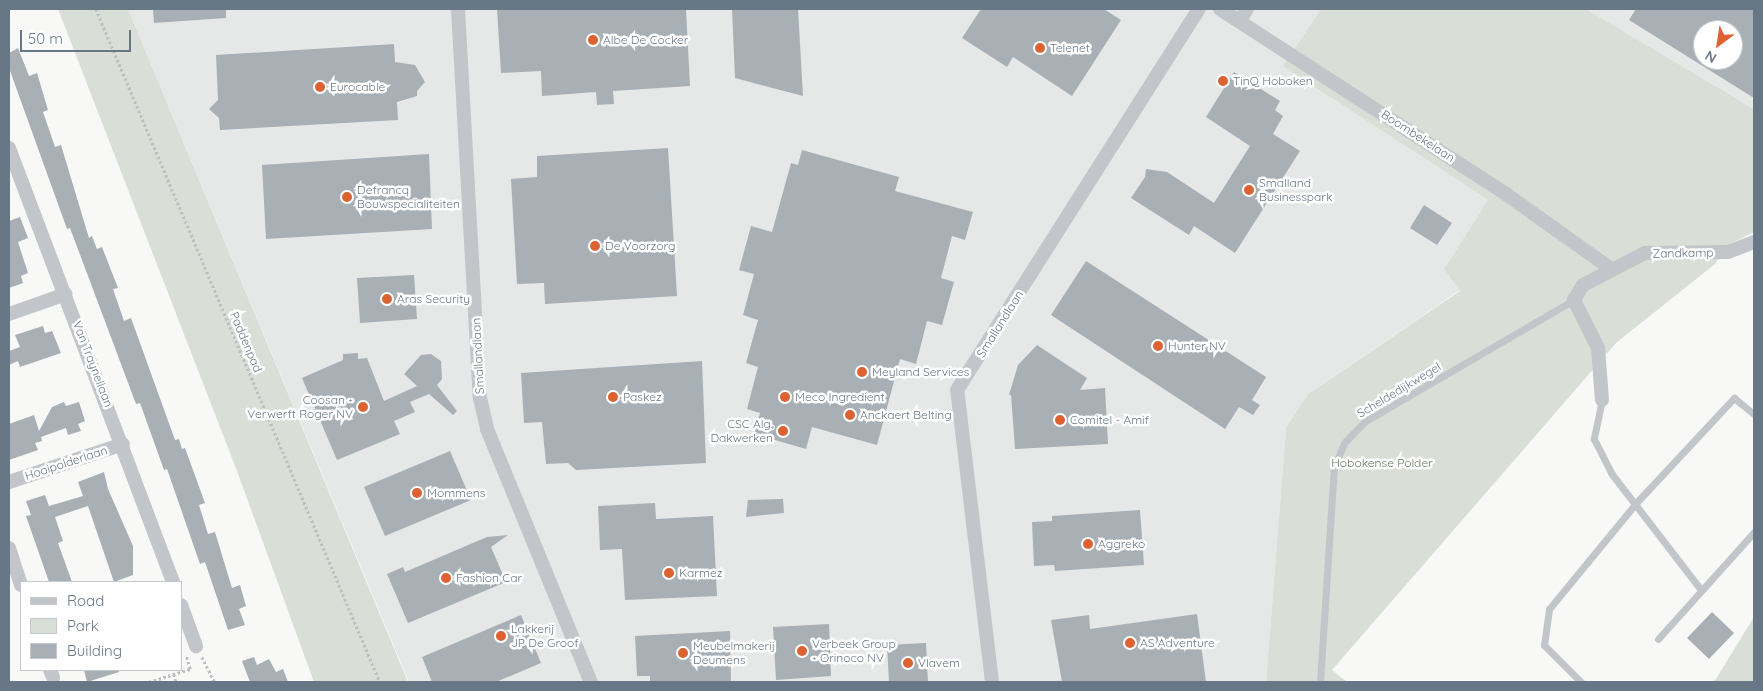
<!DOCTYPE html>
<html>
<head>
<meta charset="utf-8">
<style>
	body { margin:0 }
	#map { position:relative; width:1763px; height:691px; overflow:hidden; background:#f8f8f6; font-family:Quicksand,sans-serif }
	div>[style] { position:absolute }
	.built>* { inset:0; background:#e6e7e7 }
	.green>* { inset:0; background:#d9dfd7 }
	.building>* { inset:0; background:#a8b0b6 }
	.path>* { height:2.5px; margin-top:-1.25px; transform-origin:0; background:repeating-linear-gradient(90deg,#bcbec1 0 2.5px,transparent 0 5px) }
	.lane>* { height:7px; margin:-3.5px; padding:0 3.5px; transform-origin:3.5px; border-radius:3.5px; background:#c2c5c9 }
	.street>* { height:14px; margin:-7px; padding:0 7px; transform-origin:7px; border-radius:7px; background:#c2c5c9 }
	.dots>* { width:14px; height:14px; translate:-50% -50%; box-sizing:border-box; border:2px solid #fff; border-radius:50% }
	span { translate:-50% -50%; white-space:nowrap; text-align:center; line-height:1.15; -webkit-text-stroke:5px #fff; paint-order:stroke }
	.poi-label { font-size:12px; color:#687785 }
	.left { translate:0 -50%; text-align:left }
	.right { translate:-100% -50%; text-align:right }
	.street-label { font-size:12px; color:#687785 }
	.park-label { font-size:12px; color:#667863 }
	.frame { position:absolute; inset:0; border:10px solid #687785; pointer-events:none }
	.legend { position:absolute; left:20px; top:581px; width:162px; height:90px; box-sizing:border-box; background:#fff; border:1px solid #c3c9ce; margin:0; padding:6px 9px; list-style:none; font-size:15px; color:#687785 }
	.legend li { display:flex; align-items:center; gap:10px; height:25px }
	.legend b { width:25px; border:1px solid #c3c9ce }
	.north { position:absolute; left:1693px; top:20px; width:50px; height:50px; box-sizing:border-box; background:#fff; border:1px solid #c3c9ce; border-radius:50%; rotate:211deg; font-size:14px; font-weight:700; line-height:20px; text-align:center; color:#687785 }
	.north::after { content:''; display:block; margin:auto; width:18px; height:22px; background:#dd6231; clip-path:polygon(50% 0,100% 100%,50% 72%,0 100%) }
	.scale { position:absolute; left:20px; top:30px; width:111px; height:22px; box-sizing:border-box; border:2px solid #687785; border-top:0; padding-left:6px; font-size:15px; line-height:18px; white-space:nowrap; color:#687785; -webkit-text-stroke:4px #fff; paint-order:stroke }
</style>
</head>
<body>
<div id="map">
	<div class="built">
		<div style="clip-path:polygon(128px 9px,1321px 9px,1284px 66px,1488px 200px,1444px 269px,1460px 290px,1308px 394px,1286px 428px,1266px 682px,409px 682px)"></div>
		<div style="clip-path:polygon(evenodd,1586px 9px,1754px 9px,1754px 109px,1586px 9px,1703px 30px,1733px 30px,1733px 60px,1703px 60px,1703px 30px)"></div>
	</div>
	<div class="green">
		<div style="clip-path:polygon(58px 9px,128px 9px,408px 682px,314px 682px,237px 471px)"></div>
		<div style="clip-path:polygon(1321px 9px,1586px 9px,1754px 109px,1754px 232px,1728px 245px,1715px 264px,1616px 343px,1332px 670px,1347px 682px,1266px 682px,1286px 428px,1308px 394px,1460px 291px,1444px 269px,1488px 200px,1283px 66px)"></div>
		<div style="clip-path:polygon(1754px 617px,1754px 682px,1714px 682px)"></div>
	</div>
	<div class="building">
		<div style="clip-path:polygon(153px 9px,226px 9px,226px 18px,154px 23px)"></div>
		<div style="clip-path:polygon(497px 9px,686px 9px,690px 86px,613px 91px,614px 104px,597px 105px,596px 92px,542px 96px,541px 71px,501px 73px)"></div>
		<div style="clip-path:polygon(732px 9px,798px 9px,803px 96px,735px 78px)"></div>
		<div style="clip-path:polygon(981px 9px,1104px 9px,1121px 20px,1072px 96px,1013px 57px,1007px 67px,962px 38px)"></div>
		<div style="clip-path:polygon(evenodd,1636px 9px,1754px 9px,1754px 98px,1629px 20px,1636px 9px,1703px 30px,1733px 30px,1733px 60px,1703px 60px,1703px 30px)"></div>
		<div style="clip-path:polygon(394px 44px,395px 62px,415px 65px,425px 82px,417px 91px,417px 96px,397px 102px,398px 120px,220px 130px,219px 118px,209px 109px,218px 100px,216px 55px)"></div>
		<div style="clip-path:polygon(18px 48px,29px 76px,37px 73px,48px 110px,43px 112px,55px 147px,61px 145px,89px 238px,92px 236px,97px 249px,102px 247px,118px 288px,113px 289px,124px 321px,131px 318px,175px 440px,179px 439px,182px 449px,185px 448px,205px 503px,199px 505px,208px 534px,215px 532px,232px 588px,240px 585px,246px 606px,239px 609px,245px 625px,228px 630px,205px 562px,200px 564px,167px 469px,164px 470px,140px 403px,136px 404px,70px 228px,67px 229px,9px 68px,9px 53px)"></div>
		<div style="clip-path:polygon(1234px 72px,1280px 101px,1275px 110px,1283px 116px,1273px 134px,1300px 151px,1235px 253px,1194px 226px,1189px 235px,1131px 198px,1145px 177px,1146px 169px,1167px 172px,1214px 203px,1250px 146px,1206px 117px)"></div>
		<div style="clip-path:polygon(668px 148px,677px 296px,545px 304px,544px 283px,517px 284px,511px 179px,537px 177px,537px 156px)"></div>
		<div style="clip-path:polygon(802px 150px,899px 177px,895px 191px,973px 212px,965px 240px,952px 236px,941px 278px,954px 282px,942px 325px,927px 321px,916px 364px,900px 359px,877px 445px,812px 427px,806px 449px,754px 434px,760px 413px,747px 409px,758px 367px,746px 363px,758px 320px,743px 315px,754px 274px,739px 270px,751px 226px,772px 232px,791px 163px,798px 165px)"></div>
		<div style="clip-path:polygon(429px 154px,432px 229px,266px 239px,262px 165px)"></div>
		<div style="clip-path:polygon(1424px 205px,1452px 223px,1437px 245px,1410px 228px)"></div>
		<div style="clip-path:polygon(20px 217px,28px 238px,18px 242px,28px 273px,21px 276px,23px 283px,9px 288px,9px 221px)"></div>
		<div style="clip-path:polygon(1086px 261px,1266px 377px,1252px 400px,1260px 405px,1253px 415px,1239px 407px,1225px 429px,1051px 315px)"></div>
		<div style="clip-path:polygon(414px 275px,417px 319px,360px 323px,357px 278px)"></div>
		<div style="clip-path:polygon(43px 326px,45px 333px,52px 331px,61px 353px,20px 367px,18px 361px,9px 365px,9px 351px,20px 347px,15px 335px)"></div>
		<div style="clip-path:polygon(1037px 345px,1087px 378px,1080px 390px,1105px 388px,1108px 444px,1015px 449px,1011px 395px,1009px 395px,1018px 365px)"></div>
		<div style="clip-path:polygon(358px 353px,358px 359px,367px 358px,384px 401px,417px 386px,404px 374px,421px 355px,431px 354px,441px 361px,442px 379px,437px 385px,457px 411px,453px 415px,429px 394px,410px 402px,415px 412px,394px 421px,400px 434px,337px 460px,302px 378px,343px 360px,343px 354px)"></div>
		<div style="clip-path:polygon(702px 361px,706px 463px,576px 470px,568px 463px,546px 464px,542px 422px,524px 423px,521px 373px)"></div>
		<div style="clip-path:polygon(64px 402px,66px 406px,79px 402px,85px 421px,78px 424px,81px 431px,68px 435px,66px 428px,41px 437px,42px 441px,35px 443px,38px 450px,9px 460px,9px 424px,34px 415px,39px 431px,52px 407px)"></div>
		<div style="clip-path:polygon(450px 451px,471px 500px,385px 536px,364px 487px)"></div>
		<div style="clip-path:polygon(104px 472px,108px 489px,133px 546px,133px 575px,114px 582px,88px 506px,55px 517px,63px 541px,58px 543px,72px 582px,49px 582px,26px 516px,31px 515px,26px 501px,45px 495px,49px 506px,83px 496px,78px 482px)"></div>
		<div style="clip-path:polygon(783px 499px,784px 513px,746px 517px,748px 500px)"></div>
		<div style="clip-path:polygon(655px 503px,656px 519px,713px 516px,717px 596px,625px 600px,622px 549px,600px 550px,598px 506px)"></div>
		<div style="clip-path:polygon(1140px 510px,1144px 565px,1055px 571px,1054px 565px,1034px 566px,1032px 522px,1052px 521px,1052px 516px)"></div>
		<div style="clip-path:polygon(508px 535px,491px 547px,506px 582px,408px 623px,387px 574px,403px 567px,405px 572px,487px 537px)"></div>
		<div style="clip-path:polygon(1712px 612px,1734px 633px,1709px 659px,1687px 638px)"></div>
		<div style="clip-path:polygon(1197px 614px,1206px 682px,1062px 682px,1051px 620px,1089px 615px,1090px 629px)"></div>
		<div style="clip-path:polygon(521px 615px,541px 663px,496px 682px,432px 682px,422px 657px)"></div>
		<div style="clip-path:polygon(829px 624px,831px 676px,776px 680px,773px 627px)"></div>
		<div style="clip-path:polygon(730px 631px,731px 682px,650px 682px,650px 676px,637px 676px,635px 636px)"></div>
		<div style="clip-path:polygon(926px 643px,928px 682px,889px 682px,887px 645px)"></div>
		<div style="clip-path:polygon(254px 657px,257px 665px,269px 659px,276px 672px,283px 669px,288px 682px,250px 682px,242px 661px)"></div>
		<div style="clip-path:polygon(84px 670px,119px 670px,119px 672px,87px 682px)"></div>
	</div>
	<div class="path">
		<div style="left:96px;top:9px;width:730px;rotate:67.12deg"></div>
		<div style="left:202px;top:657px;width:28px;rotate:63deg"></div>
		<div style="left:174px;top:674px;width:8px;rotate:76deg"></div>
		<div style="left:149px;top:682px;width:43px;rotate:-17.6deg"></div>
		<div style="left:190px;top:669px;width:14px;rotate:-107deg"></div>
	</div>
	<div class="lane">
		<div style="left:1602px;top:400px;width:40px;rotate:102deg"></div>
		<div style="left:1594px;top:439px;width:38px;rotate:63deg"></div>
		<div style="left:1611px;top:473px;width:148px;rotate:52.4deg"></div>
		<div style="left:1658px;top:639px;width:144px;rotate:-48.1deg"></div>
		<div style="left:1320px;top:682px;width:215px;rotate:-86.3deg"></div>
		<div style="left:1334px;top:467px;width:26px;rotate:-67deg"></div>
		<div style="left:1344px;top:443px;width:29px;rotate:-46deg"></div>
		<div style="left:1364px;top:422px;width:243px;rotate:-30.2deg"></div>
		<div style="left:1581px;top:682px;width:52px;rotate:-135deg"></div>
		<div style="left:1544px;top:645px;width:36px;rotate:-82deg"></div>
		<div style="left:1549px;top:609px;width:137px;rotate:-50.6deg"></div>
		<div style="left:1636px;top:503px;width:144px;rotate:-47deg"></div>
		<div style="left:1734px;top:398px;width:26px;rotate:39deg"></div>
	</div>
	<div class="street">
		<div style="left:458px;top:9px;width:390px;rotate:86.8deg"></div>
		<div style="left:480px;top:398px;width:32px;rotate:77deg"></div>
		<div style="left:487px;top:429px;width:274px;rotate:67.7deg"></div>
		<div style="left:1220px;top:9px;width:341px;rotate:32.9deg"></div>
		<div style="left:1506px;top:194px;width:129px;rotate:35.5deg"></div>
		<div style="left:1240px;top:20px;width:13px;rotate:-58deg"></div>
		<div style="left:9px;top:148px;width:464px;rotate:69.3deg"></div>
		<div style="left:9px;top:314px;width:60px;rotate:-19.3deg"></div>
		<div style="left:1602px;top:400px;width:52px;rotate:-94.4deg"></div>
		<div style="left:1598px;top:348px;width:54px;rotate:-116.6deg"></div>
		<div style="left:1574px;top:300px;width:17px;rotate:-59deg"></div>
		<div style="left:1583px;top:285px;width:70px;rotate:-27.3deg"></div>
		<div style="left:1645px;top:253px;width:83px;rotate:-0.7deg"></div>
		<div style="left:1728px;top:252px;width:28px;rotate:-21deg"></div>
		<div style="left:9px;top:482px;width:120px;rotate:-18.4deg"></div>
		<div style="left:9px;top:548px;width:39px;rotate:72deg"></div>
		<div style="left:181px;top:605px;width:44px;rotate:69.9deg"></div>
		<div style="left:50px;top:670px;width:8px;rotate:67deg"></div>
		<div style="left:992px;top:682px;width:294px;rotate:-96.8deg"></div>
		<div style="left:957px;top:390px;width:451px;rotate:-57.6deg"></div>
	</div>
	<div class="dots">
		<div style="left:593px;top:40px;background:#dd6231"></div>
		<div style="left:1040px;top:48px;background:#dd6231"></div>
		<div style="left:1223px;top:81px;background:#dd6231"></div>
		<div style="left:320px;top:87px;background:#dd6231"></div>
		<div style="left:1249px;top:190px;background:#dd6231"></div>
		<div style="left:347px;top:197px;background:#dd6231"></div>
		<div style="left:595px;top:246px;background:#dd6231"></div>
		<div style="left:387px;top:299px;background:#dd6231"></div>
		<div style="left:1158px;top:346px;background:#dd6231"></div>
		<div style="left:862px;top:372px;background:#dd6231"></div>
		<div style="left:613px;top:397px;background:#dd6231"></div>
		<div style="left:785px;top:397px;background:#dd6231"></div>
		<div style="left:363px;top:407px;background:#dd6231"></div>
		<div style="left:850px;top:415px;background:#dd6231"></div>
		<div style="left:1060px;top:420px;background:#dd6231"></div>
		<div style="left:783px;top:431px;background:#dd6231"></div>
		<div style="left:417px;top:493px;background:#dd6231"></div>
		<div style="left:1088px;top:544px;background:#dd6231"></div>
		<div style="left:669px;top:573px;background:#dd6231"></div>
		<div style="left:446px;top:578px;background:#dd6231"></div>
		<div style="left:501px;top:636px;background:#dd6231"></div>
		<div style="left:1130px;top:643px;background:#dd6231"></div>
		<div style="left:802px;top:651px;background:#dd6231"></div>
		<div style="left:683px;top:653px;background:#dd6231"></div>
		<div style="left:908px;top:663px;background:#dd6231"></div>
	</div>
	<div class="poi-label">
		<span class="left" style="left:603px;top:40px">Albe De Cocker</span>
		<span class="left" style="left:1050px;top:48px">Telenet</span>
		<span class="left" style="left:1233px;top:81px">TinQ Hoboken</span>
		<span class="left" style="left:330px;top:87px">Eurocable</span>
		<span class="left" style="left:1259px;top:190px">Smalland<br>Businesspark</span>
		<span class="left" style="left:357px;top:197px">Defrancq<br>Bouwspecialiteiten</span>
		<span class="left" style="left:605px;top:246px">De Voorzorg</span>
		<span class="left" style="left:397px;top:299px">Aras Security</span>
		<span class="left" style="left:1168px;top:346px">Hunter NV</span>
		<span class="left" style="left:872px;top:372px">Meyland Services</span>
		<span class="left" style="left:623px;top:397px">Paskez</span>
		<span class="left" style="left:795px;top:397px">Meco Ingredient</span>
		<span class="right" style="left:353px;top:407px">Coosan -<br>Verwerft Roger NV</span>
		<span class="left" style="left:860px;top:415px">Anckaert Belting</span>
		<span class="left" style="left:1070px;top:420px">Comitel - Amif</span>
		<span class="right" style="left:773px;top:431px">CSC Alg.<br>Dakwerken</span>
		<span class="left" style="left:427px;top:493px">Mommens</span>
		<span class="left" style="left:1098px;top:544px">Aggreko</span>
		<span class="left" style="left:679px;top:573px">Karmez</span>
		<span class="left" style="left:456px;top:578px">Fashion Car</span>
		<span class="left" style="left:511px;top:636px">Lakkerij<br>JP De Groof</span>
		<span class="left" style="left:1140px;top:643px">AS Adventure</span>
		<span class="left" style="left:812px;top:651px">Verbeek Group<br>- Orinoco NV</span>
		<span class="left" style="left:693px;top:653px">Meubelmakerij<br>Deumens</span>
		<span class="left" style="left:918px;top:663px">Vlavem</span>
	</div>
	<div class="street-label">
		<span style="left:1418px;top:136px;rotate:33deg">Boombekelaan</span>
		<span style="left:1683px;top:253px;rotate:-1deg">Zandkamp</span>
		<span style="left:1000px;top:324px;rotate:-58deg">Smallandlaan</span>
		<span style="left:246px;top:342px;rotate:67deg">Paddenpad</span>
		<span style="left:478px;top:356px;rotate:-93deg">Smallandlaan</span>
		<span style="left:93px;top:364px;rotate:69deg">Van Traynellaan</span>
		<span style="left:1399px;top:390px;rotate:-31deg">Scheldedijkwegel</span>
		<span style="left:66px;top:463px;rotate:-18deg">Hooipolderlaan</span>
	</div>
	<div class="park-label">
		<span style="left:1382px;top:463px">Hobokense Polder</span>
	</div>
	<div class="frame"></div>
	<ul class="legend">
	<li><b style="height:6px;background:#c2c5c9"></b>Road</li>
	<li><b style="height:14px;background:#d9dfd7"></b>Park</li>
	<li><b style="height:14px;background:#a8b0b6"></b>Building</li>
	</ul>
	<div class="north">N</div>
	<div class="scale">50 m</div>
</div>
</body>
</html>
